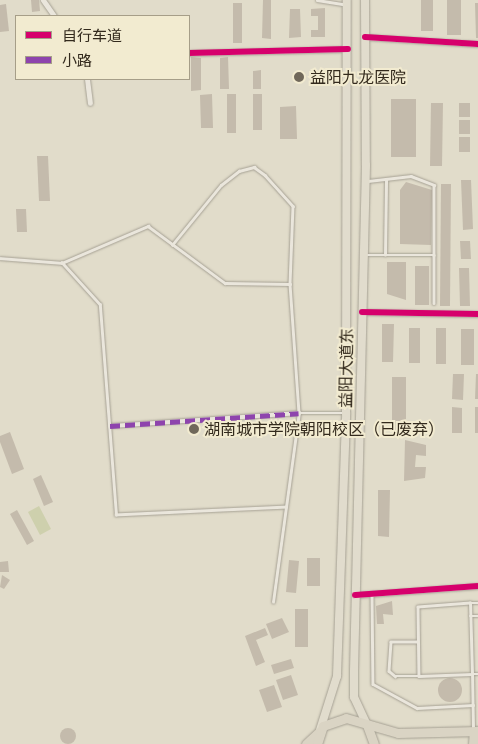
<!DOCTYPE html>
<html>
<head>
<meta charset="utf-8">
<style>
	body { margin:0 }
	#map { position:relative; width:478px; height:744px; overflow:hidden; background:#e1dcca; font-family:"Source Serif 4","Noto Sans SC",serif }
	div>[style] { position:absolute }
	.green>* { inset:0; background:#ced0ad }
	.building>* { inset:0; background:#c4bbac }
	.round { border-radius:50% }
	.roads { filter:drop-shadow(0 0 1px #a6a194) drop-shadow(0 0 1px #a6a194) }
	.service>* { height:2.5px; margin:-1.25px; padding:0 1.25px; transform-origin:1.25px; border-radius:1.25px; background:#eae6dc }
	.pedestrian>* { height:4px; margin:-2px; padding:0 2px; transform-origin:2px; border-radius:2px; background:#eae6dc }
	.minor>* { height:5px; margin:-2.5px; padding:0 2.5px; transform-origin:2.5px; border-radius:2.5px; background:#eae6dc }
	.primary>* { height:8px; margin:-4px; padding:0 4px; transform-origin:4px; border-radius:4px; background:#e1dccd }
	.trunk>* { height:9px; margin:-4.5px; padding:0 4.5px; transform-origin:4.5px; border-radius:4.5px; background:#dad4c4 }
	.quiet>* { height:5px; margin-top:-2.5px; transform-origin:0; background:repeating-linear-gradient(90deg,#8e44ad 0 10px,transparent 0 15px) }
	.cycleway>* { height:6px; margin:-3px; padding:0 3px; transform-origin:3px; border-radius:3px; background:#d6006c }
	.dots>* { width:14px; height:14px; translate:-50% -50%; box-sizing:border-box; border:2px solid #f2ebd0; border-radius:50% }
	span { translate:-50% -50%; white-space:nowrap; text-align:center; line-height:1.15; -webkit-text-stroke:4px #f2ebd0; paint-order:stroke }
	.poi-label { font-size:16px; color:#332a1d }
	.left { translate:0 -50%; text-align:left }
	.street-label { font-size:16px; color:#332a1d }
	.legend { position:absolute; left:15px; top:15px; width:175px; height:65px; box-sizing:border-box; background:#f2ebd0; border:1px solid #a69e88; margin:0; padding:6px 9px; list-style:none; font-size:15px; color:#332a1d }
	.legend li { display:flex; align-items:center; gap:10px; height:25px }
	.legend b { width:25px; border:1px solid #a69e88 }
</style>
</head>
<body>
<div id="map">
	<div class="green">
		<div style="clip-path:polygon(39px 506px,51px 529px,40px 535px,28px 512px)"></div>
	</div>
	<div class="building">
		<div style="clip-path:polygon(31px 0,39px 0,40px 11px,32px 12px)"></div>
		<div style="clip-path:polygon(263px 0,271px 0,271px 39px,262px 38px)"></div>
		<div style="clip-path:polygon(421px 0,433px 0,433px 31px,421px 31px)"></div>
		<div style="clip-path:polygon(447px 0,461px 0,461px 35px,447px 35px)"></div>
		<div style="clip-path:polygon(233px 3px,242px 3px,242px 43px,233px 43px)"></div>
		<div style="clip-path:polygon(475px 3px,478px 3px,478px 38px,476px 38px)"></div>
		<div style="clip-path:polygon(6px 4px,9px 31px,0 32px,0 5px)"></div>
		<div style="clip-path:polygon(325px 8px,325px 37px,311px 37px,311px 30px,318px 30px,318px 16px,311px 16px,311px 9px)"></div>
		<div style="clip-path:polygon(290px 9px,300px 9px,301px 37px,289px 38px)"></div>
		<div style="clip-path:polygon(191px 57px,201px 58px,201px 90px,191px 91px)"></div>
		<div style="clip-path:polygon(228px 57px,229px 89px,220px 89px,220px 58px)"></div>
		<div style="clip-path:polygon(261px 70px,261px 89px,253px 89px,253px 71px)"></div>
		<div style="clip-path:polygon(212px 94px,213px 128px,201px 128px,200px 95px)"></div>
		<div style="clip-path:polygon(227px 94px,236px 94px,236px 133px,227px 133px)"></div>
		<div style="clip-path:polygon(253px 94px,262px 94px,262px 130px,253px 130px)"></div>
		<div style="clip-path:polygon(391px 99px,416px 99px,416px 157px,391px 157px)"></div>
		<div style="clip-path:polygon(431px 103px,443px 103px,442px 166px,430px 166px)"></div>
		<div style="clip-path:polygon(459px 103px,470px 103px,470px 117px,459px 117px)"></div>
		<div style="clip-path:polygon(296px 106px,297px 139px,280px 139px,280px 107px)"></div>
		<div style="clip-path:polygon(459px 120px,470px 120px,470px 134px,459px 134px)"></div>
		<div style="clip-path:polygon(459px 137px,470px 137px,470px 152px,459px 152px)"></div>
		<div style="clip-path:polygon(37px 156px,48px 156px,50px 201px,39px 201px)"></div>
		<div style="clip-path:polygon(461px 180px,471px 180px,473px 229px,463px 230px)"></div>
		<div style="clip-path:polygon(406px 182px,432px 190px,431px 245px,400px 244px,400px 190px)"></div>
		<div style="clip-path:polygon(441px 184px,451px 184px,450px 306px,440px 306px)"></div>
		<div style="clip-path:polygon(16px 209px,26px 209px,27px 232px,17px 232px)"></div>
		<div style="clip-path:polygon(460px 241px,470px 241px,471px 259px,461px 259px)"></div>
		<div style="clip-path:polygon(387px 262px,406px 262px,406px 300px,387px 294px)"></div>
		<div style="clip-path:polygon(415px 266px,429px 266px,429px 305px,415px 305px)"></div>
		<div style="clip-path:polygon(459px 268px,469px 268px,470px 306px,460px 306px)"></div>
		<div style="clip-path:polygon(382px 324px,394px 324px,393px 362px,382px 362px)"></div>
		<div style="clip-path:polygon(409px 328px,420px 328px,420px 363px,409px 363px)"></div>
		<div style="clip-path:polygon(436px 328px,446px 328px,446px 364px,436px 364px)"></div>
		<div style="clip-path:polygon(461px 329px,474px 329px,474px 365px,461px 365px)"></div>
		<div style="clip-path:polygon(453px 374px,464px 374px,463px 400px,452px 399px)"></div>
		<div style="clip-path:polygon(476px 374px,478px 374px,478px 399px,475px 399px)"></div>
		<div style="clip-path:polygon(392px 377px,406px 377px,406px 432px,392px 432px)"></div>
		<div style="clip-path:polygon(452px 407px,462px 408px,462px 433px,452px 433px)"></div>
		<div style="clip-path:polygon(475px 407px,478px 407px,478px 433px,475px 433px)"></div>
		<div style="clip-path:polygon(10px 432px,24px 469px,12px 474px,0 442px,0 436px)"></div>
		<div style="clip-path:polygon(405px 440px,426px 445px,426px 456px,416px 455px,415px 467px,426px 467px,425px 478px,404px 481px)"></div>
		<div style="clip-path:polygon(41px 475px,53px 502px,44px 506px,33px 479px)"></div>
		<div style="clip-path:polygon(378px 490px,390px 490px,389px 537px,378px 536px)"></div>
		<div style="clip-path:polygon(17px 510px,34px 541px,27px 545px,10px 514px)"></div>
		<div style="clip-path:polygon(307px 558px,320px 558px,320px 586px,307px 586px)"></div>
		<div style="clip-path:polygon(289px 560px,299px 561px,296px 593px,286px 592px)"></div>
		<div style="clip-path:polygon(8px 561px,9px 572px,0 572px,0 562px)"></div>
		<div style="clip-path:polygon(2px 575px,10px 580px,4px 589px,0 587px)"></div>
		<div style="clip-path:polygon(392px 601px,393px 615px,383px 614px,384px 624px,377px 624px,376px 606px)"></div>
		<div style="clip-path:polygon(295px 609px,308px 609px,308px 647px,295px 647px)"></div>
		<div style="clip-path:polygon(282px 618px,289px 632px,272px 639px,266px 624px)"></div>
		<div style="clip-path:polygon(265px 628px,268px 635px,256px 640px,265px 662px,256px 666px,245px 636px)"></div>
		<div style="clip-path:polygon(291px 659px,294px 668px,274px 674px,271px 665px)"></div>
		<div style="clip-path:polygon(291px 675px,298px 695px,283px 700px,276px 680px)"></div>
		<div class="round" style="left:438px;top:678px;width:24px;height:24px"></div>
		<div style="clip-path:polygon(274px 685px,282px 707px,267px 712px,259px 690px)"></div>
		<div class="round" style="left:60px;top:728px;width:16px;height:16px"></div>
	</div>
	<div class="roads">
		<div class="service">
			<div style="left:317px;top:0;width:30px;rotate:9deg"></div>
			<div style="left:368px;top:181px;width:43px;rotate:-6.6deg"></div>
			<div style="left:411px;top:176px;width:25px;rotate:21deg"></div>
			<div style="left:434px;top:185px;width:70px;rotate:90deg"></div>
			<div style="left:172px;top:245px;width:77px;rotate:-50.8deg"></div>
			<div style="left:221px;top:185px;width:23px;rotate:-38deg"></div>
			<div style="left:239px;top:171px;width:16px;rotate:-15deg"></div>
			<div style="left:254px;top:167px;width:14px;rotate:36deg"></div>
			<div style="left:265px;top:175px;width:42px;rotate:47.9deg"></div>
			<div style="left:293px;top:206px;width:78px;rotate:92.2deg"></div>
			<div style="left:290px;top:284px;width:129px;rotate:86deg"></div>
			<div style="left:299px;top:413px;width:46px"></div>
			<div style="left:365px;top:255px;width:69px"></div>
			<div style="left:434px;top:255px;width:48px;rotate:90deg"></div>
			<div style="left:385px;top:255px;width:75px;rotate:-89.2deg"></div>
			<div style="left:0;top:258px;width:62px;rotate:4.6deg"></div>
			<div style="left:286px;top:507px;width:170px;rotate:177.3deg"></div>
			<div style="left:116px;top:515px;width:211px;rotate:-94.4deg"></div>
			<div style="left:100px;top:305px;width:57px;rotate:-132.1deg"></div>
			<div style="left:62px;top:263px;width:94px;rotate:-23.3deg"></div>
			<div style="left:148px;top:226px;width:96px;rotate:36.5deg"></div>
			<div style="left:225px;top:283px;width:65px;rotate:0.9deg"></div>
			<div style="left:372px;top:594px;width:90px;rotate:89.4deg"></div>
			<div style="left:373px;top:684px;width:50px;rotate:28.6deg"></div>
			<div style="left:417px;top:708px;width:56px;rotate:-3.1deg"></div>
			<div style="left:273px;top:602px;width:191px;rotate:-82.2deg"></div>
			<div style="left:470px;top:603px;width:8px"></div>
			<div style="left:470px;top:616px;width:8px"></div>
			<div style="left:418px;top:642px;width:27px;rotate:180deg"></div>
			<div style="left:391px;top:642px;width:29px;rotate:94deg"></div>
			<div style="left:389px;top:671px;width:8px;rotate:40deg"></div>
			<div style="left:395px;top:676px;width:24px"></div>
			<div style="left:473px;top:729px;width:55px;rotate:-91deg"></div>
			<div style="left:472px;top:674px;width:71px;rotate:-91.6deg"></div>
			<div style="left:470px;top:603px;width:52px;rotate:175.6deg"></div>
			<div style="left:418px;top:607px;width:69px;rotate:89.2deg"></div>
			<div style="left:419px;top:676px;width:53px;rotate:-2.2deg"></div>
			<div style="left:472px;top:674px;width:6px"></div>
		</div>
		<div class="pedestrian">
			<div style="left:110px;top:426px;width:189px;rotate:-3.9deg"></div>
		</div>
		<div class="minor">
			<div style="left:43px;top:0;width:19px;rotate:55deg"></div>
			<div style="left:365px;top:37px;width:113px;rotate:3.5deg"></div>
			<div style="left:189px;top:53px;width:159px;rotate:-1.4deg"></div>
			<div style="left:87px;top:79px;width:24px;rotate:83deg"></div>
			<div style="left:362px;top:312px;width:116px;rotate:1deg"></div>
			<div style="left:355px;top:595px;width:123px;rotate:-4.2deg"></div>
		</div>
		<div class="primary">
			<div style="left:365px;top:0;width:165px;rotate:89.7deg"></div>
			<div style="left:366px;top:165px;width:506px;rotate:91.36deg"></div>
			<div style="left:354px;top:671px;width:26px;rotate:90deg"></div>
			<div style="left:354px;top:697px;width:31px;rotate:65deg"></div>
			<div style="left:320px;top:730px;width:57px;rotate:-72.5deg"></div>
			<div style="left:337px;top:676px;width:263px;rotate:-88deg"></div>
			<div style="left:346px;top:413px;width:413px;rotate:-89.9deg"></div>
		</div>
		<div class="trunk">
			<div style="left:367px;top:725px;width:20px;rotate:70deg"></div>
			<div style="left:306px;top:744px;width:18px;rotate:-43deg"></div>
			<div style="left:317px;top:744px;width:19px;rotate:-72deg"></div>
			<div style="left:323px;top:726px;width:24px;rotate:-19deg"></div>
			<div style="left:346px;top:718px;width:54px;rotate:16.1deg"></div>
			<div style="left:398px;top:733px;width:80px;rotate:-1.4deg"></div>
			<div style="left:473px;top:744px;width:13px;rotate:-86deg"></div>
		</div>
	</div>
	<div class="quiet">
		<div style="left:110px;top:426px;width:189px;rotate:-3.9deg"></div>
	</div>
	<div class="cycleway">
		<div style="left:365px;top:37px;width:113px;rotate:3.5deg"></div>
		<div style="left:189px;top:53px;width:159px;rotate:-1.4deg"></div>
		<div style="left:362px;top:312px;width:116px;rotate:1deg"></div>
		<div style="left:355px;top:595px;width:123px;rotate:-4.2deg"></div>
	</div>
	<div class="dots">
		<div style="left:299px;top:77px;background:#70685a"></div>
		<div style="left:194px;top:429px;background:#70685a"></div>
	</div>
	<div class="poi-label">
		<span class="left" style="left:310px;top:77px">益阳九龙医院</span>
		<span class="left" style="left:204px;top:429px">湖南城市学院朝阳校区（已废弃）</span>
	</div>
	<div class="street-label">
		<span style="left:346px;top:368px;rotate:-89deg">益阳大道东</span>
	</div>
	<ul class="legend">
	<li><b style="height:6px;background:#d6006c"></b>自行车道</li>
	<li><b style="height:6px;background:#8e44ad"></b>小路</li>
	</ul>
</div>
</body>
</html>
